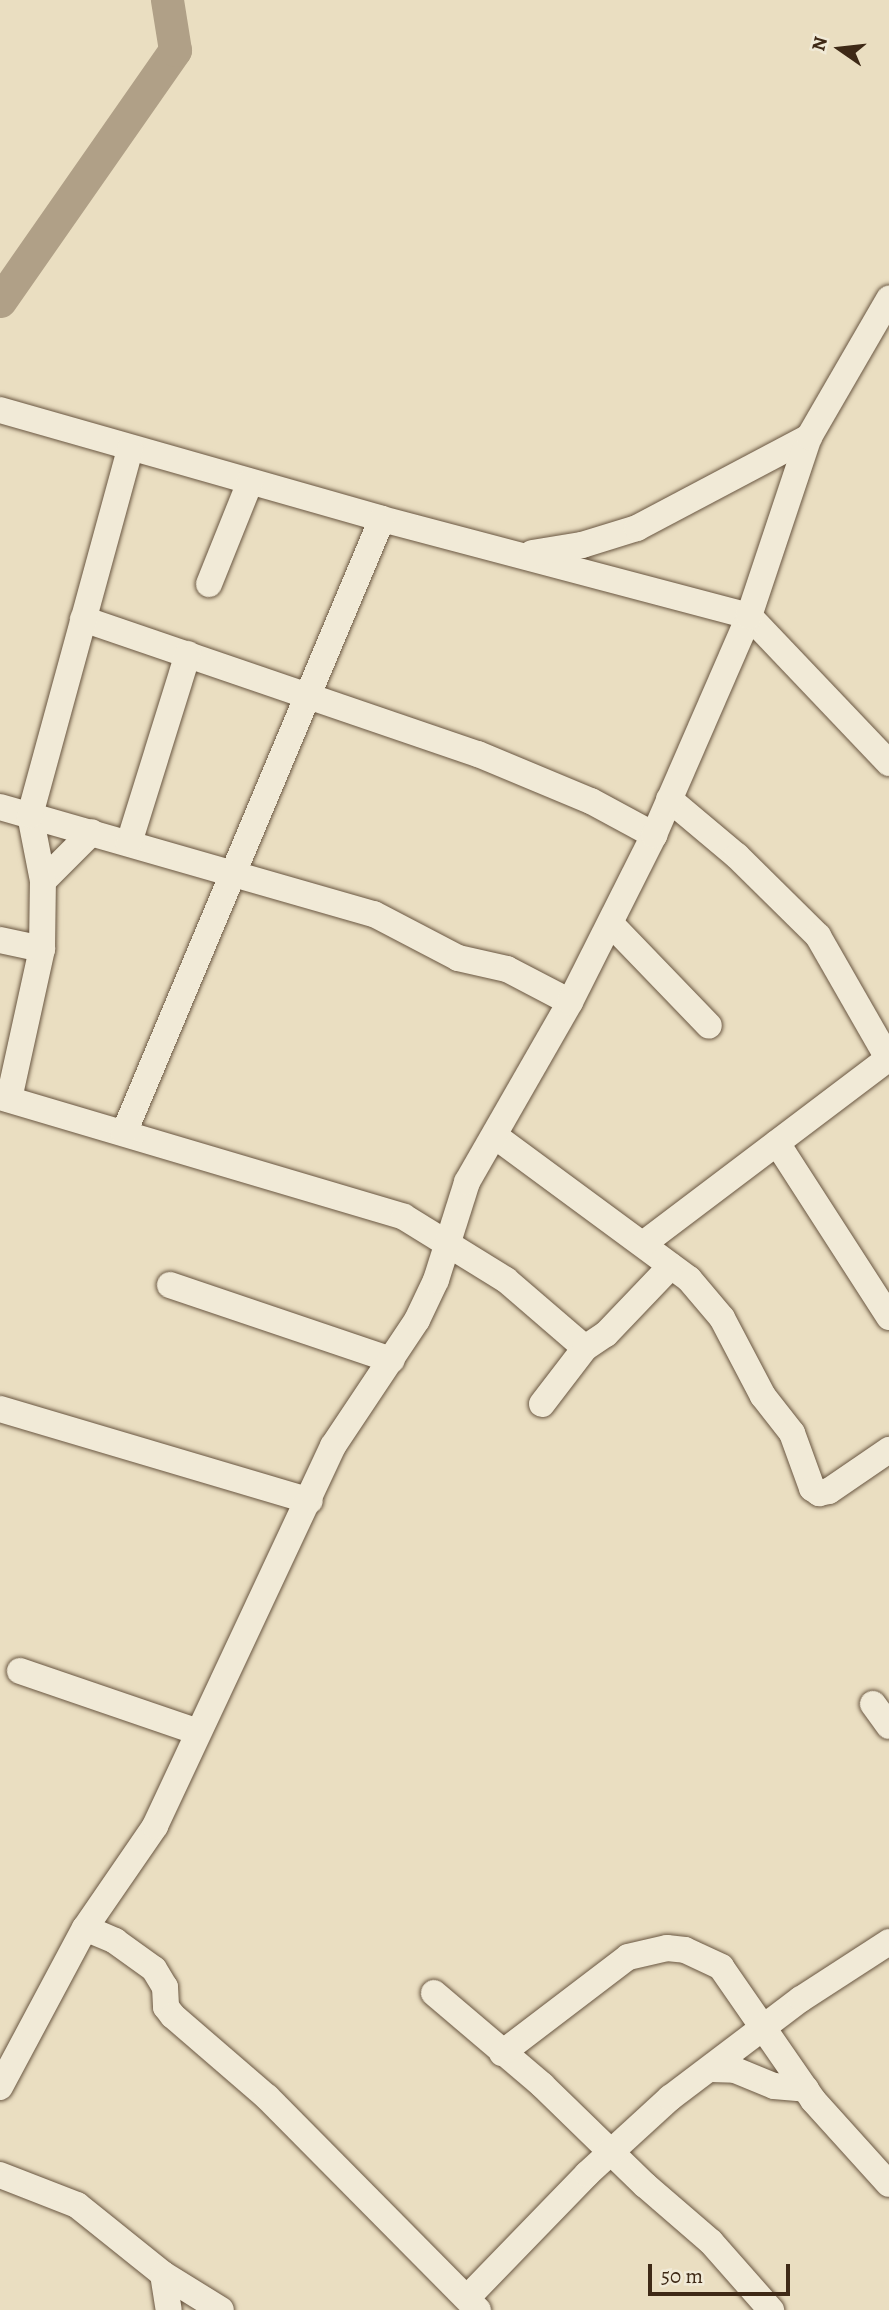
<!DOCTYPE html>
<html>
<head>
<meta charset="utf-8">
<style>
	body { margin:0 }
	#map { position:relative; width:889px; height:2310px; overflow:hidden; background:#eadec1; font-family:Alegreya,serif }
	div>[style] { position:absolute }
	.river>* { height:33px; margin:-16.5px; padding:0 16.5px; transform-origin:16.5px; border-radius:16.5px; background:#b0a087 }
	.roads { filter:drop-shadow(0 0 2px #695641) drop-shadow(0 0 2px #695641) }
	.minor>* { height:26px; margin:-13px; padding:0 13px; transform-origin:13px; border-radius:13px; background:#f1ead7 }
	span { translate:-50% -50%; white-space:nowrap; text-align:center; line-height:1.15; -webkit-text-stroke:5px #f1ead7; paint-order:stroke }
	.north { position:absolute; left:805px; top:14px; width:70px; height:70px; -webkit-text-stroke:5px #f1ead7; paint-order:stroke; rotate:284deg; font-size:19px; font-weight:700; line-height:28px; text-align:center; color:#3e2916 }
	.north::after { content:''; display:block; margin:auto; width:24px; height:32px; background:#3e2916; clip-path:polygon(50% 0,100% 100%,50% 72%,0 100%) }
	.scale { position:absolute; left:648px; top:2264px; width:142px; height:32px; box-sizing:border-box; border:4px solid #3e2916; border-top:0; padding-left:9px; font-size:21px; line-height:24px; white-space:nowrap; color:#3e2916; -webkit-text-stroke:5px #f1ead7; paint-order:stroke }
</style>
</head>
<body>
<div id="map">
	<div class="river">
		<div style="left:0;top:301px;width:306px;rotate:-55.1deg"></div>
		<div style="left:175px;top:50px;width:51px;rotate:-99.1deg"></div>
	</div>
	<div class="roads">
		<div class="minor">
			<div style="left:0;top:410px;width:397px;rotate:15.9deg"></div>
			<div style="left:382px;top:519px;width:380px;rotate:14.8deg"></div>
			<div style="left:749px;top:616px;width:203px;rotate:46.4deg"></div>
			<div style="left:532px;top:553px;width:51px;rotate:-9.1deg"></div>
			<div style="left:582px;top:545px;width:58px;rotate:-17.2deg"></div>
			<div style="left:637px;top:528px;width:195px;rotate:-27.9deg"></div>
			<div style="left:209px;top:584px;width:110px;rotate:-68.1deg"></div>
			<div style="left:83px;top:619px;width:417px;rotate:18.9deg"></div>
			<div style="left:478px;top:754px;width:122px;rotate:22.6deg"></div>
			<div style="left:591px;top:801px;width:72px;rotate:28.4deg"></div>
			<div style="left:669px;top:799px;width:89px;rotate:40deg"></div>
			<div style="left:737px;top:856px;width:114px;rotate:44.6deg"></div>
			<div style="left:818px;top:936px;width:143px;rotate:60.2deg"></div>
			<div style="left:0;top:807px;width:389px;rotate:16deg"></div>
			<div style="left:374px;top:914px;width:95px;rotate:27.6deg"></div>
			<div style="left:458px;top:958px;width:50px;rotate:12.7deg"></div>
			<div style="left:507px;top:969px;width:71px;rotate:27.6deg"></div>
			<div style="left:129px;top:843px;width:198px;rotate:-72.7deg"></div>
			<div style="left:43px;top:881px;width:69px;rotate:-45deg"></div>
			<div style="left:611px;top:924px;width:141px;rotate:46.1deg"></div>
			<div style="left:0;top:940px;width:43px;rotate:12.1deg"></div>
			<div style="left:0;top:1097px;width:421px;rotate:16.5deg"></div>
			<div style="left:404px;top:1217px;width:120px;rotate:31.7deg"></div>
			<div style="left:506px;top:1280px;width:104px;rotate:40.7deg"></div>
			<div style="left:9px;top:1099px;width:154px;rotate:-77.6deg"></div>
			<div style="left:42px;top:949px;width:68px;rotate:-89.2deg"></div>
			<div style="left:43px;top:881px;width:67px;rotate:-101.1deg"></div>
			<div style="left:30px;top:815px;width:379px;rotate:-74.7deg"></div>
			<div style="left:124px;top:1133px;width:666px;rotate:-67.21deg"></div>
			<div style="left:495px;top:1136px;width:241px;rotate:36.4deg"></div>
			<div style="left:689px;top:1279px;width:51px;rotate:49.8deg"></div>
			<div style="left:722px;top:1318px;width:88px;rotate:62.3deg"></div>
			<div style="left:763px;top:1396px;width:47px;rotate:51.9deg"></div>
			<div style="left:792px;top:1433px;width:59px;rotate:70deg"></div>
			<div style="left:812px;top:1488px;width:9px;rotate:36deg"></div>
			<div style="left:819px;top:1493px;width:10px;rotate:-11deg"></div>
			<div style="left:829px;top:1491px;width:73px;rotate:-34.3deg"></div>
			<div style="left:777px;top:1143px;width:207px;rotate:57.2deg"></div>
			<div style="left:643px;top:1244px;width:307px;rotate:-37.1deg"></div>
			<div style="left:170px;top:1285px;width:234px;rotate:18.7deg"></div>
			<div style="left:542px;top:1404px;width:71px;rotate:-52.5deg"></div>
			<div style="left:585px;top:1348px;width:25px;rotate:-34deg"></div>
			<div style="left:606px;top:1334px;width:94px;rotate:-46.3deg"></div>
			<div style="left:0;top:1409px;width:323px;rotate:16.5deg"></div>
			<div style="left:20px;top:1671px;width:188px;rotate:18.9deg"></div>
			<div style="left:873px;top:1704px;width:27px;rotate:54deg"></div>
			<div style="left:85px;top:1928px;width:33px;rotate:23deg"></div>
			<div style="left:115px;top:1941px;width:48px;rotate:35.7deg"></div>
			<div style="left:154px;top:1969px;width:21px;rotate:59deg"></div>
			<div style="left:165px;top:1987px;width:20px;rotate:87deg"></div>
			<div style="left:166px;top:2007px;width:11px;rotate:52deg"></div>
			<div style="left:173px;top:2016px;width:124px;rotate:40.8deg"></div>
			<div style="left:267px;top:2097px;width:300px;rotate:45.3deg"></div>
			<div style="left:434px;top:1993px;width:142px;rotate:40.4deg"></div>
			<div style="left:542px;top:2085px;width:144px;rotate:44.2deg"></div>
			<div style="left:645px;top:2185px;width:87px;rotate:40.8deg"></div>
			<div style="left:711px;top:2242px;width:91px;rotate:48.6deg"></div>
			<div style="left:502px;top:2053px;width:158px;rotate:-37.3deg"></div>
			<div style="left:628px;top:1957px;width:40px;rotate:-13deg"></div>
			<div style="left:667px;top:1948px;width:18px;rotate:6deg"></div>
			<div style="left:685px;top:1950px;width:40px;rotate:25deg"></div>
			<div style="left:721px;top:1967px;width:162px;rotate:55.3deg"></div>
			<div style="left:813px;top:2100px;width:113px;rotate:47.9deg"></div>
			<div style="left:711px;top:2069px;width:24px;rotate:2deg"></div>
			<div style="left:735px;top:2070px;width:42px;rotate:22.3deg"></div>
			<div style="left:774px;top:2086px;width:32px;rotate:5deg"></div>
			<div style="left:0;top:2087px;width:180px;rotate:-61.9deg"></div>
			<div style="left:85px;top:1928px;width:124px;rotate:-55.5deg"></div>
			<div style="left:155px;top:1826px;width:420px;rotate:-64.9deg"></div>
			<div style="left:333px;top:1446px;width:151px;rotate:-56.3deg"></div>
			<div style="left:417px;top:1320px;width:44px;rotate:-64.6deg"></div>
			<div style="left:436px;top:1280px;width:103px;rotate:-72.4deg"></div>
			<div style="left:467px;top:1182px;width:207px;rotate:-60.2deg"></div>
			<div style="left:570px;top:1002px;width:187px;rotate:-63.3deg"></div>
			<div style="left:654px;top:835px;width:239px;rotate:-66.5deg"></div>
			<div style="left:749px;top:616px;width:189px;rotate:-71.5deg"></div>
			<div style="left:809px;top:437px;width:160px;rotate:-59.9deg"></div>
			<div style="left:0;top:2175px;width:83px;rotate:21.3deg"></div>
			<div style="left:77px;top:2205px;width:110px;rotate:38.7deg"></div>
			<div style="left:163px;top:2274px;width:68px;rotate:31.8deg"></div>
			<div style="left:163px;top:2274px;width:36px;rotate:81deg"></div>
			<div style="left:467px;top:2298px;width:173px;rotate:-45.9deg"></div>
			<div style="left:587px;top:2174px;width:113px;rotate:-42.5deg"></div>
			<div style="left:670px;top:2098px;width:164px;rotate:-37.1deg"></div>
			<div style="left:801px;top:1999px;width:105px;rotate:-32.9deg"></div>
		</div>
	</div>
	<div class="north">N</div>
	<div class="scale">50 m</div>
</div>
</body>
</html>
